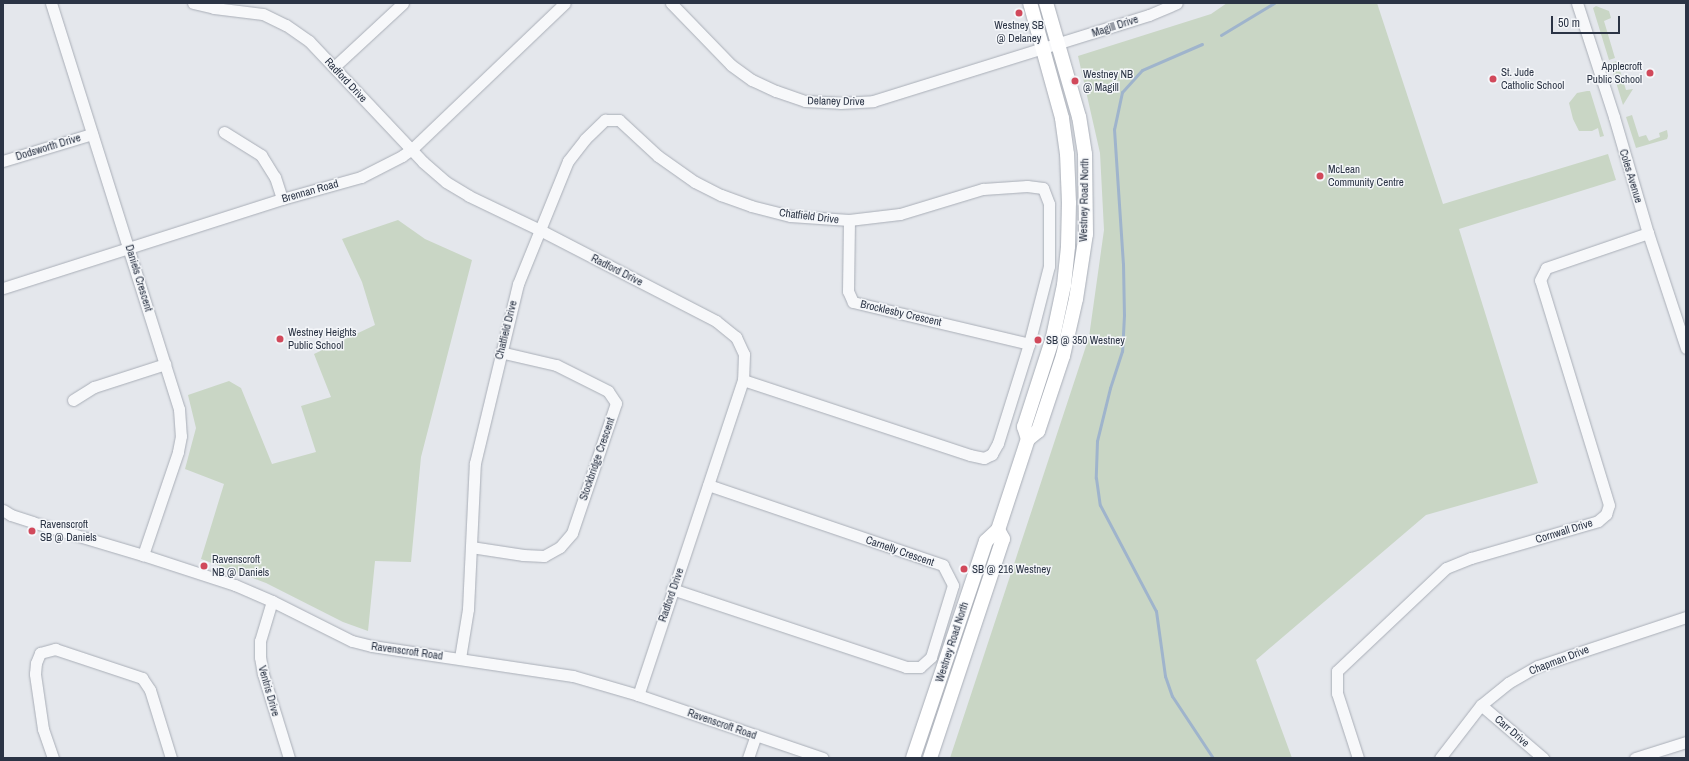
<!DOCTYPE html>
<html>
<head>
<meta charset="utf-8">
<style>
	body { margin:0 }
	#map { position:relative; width:1689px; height:761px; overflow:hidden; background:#e4e7ec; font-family:"Archivo Narrow",sans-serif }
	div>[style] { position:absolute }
	.green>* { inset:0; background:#c9d6c5 }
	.stream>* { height:3px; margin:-1.5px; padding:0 1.5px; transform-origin:1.5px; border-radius:1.5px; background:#9fb4cc }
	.roads { filter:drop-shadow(0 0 1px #a9aeb7) drop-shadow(0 0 1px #a9aeb7) }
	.minor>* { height:11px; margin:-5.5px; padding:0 5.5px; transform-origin:5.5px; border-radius:5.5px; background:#f7f8fa }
	.major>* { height:14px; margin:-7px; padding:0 7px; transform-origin:7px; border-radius:7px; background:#fff }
	.dots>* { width:11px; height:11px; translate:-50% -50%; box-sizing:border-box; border:2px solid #f4f6f9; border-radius:50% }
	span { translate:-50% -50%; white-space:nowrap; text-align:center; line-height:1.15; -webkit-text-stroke:3px #f4f6f9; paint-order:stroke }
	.poi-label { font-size:11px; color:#2b3445 }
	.right { translate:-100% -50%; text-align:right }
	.left { translate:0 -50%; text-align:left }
	.street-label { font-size:11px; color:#2b3445 }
	.frame { position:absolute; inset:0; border:4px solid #2b3445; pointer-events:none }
	.scale { position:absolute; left:1551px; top:16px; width:69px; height:18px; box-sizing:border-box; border:2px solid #2b3445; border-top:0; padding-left:5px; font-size:12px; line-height:14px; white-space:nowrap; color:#2b3445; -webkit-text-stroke:3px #f4f6f9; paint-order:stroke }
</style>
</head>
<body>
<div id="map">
	<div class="green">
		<div style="clip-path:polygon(1227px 3px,1377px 3px,1443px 204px,1608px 154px,1616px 180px,1459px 229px,1538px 483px,1426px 515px,1256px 660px,1292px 758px,950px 758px,1089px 337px,1104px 230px,1100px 153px,1078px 56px,1211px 14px)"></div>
		<div style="clip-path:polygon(1596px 6px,1609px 11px,1611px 18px,1604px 21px,1615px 58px,1609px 60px,1593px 8px)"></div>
		<div style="clip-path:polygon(1617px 61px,1626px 90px,1633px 89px,1623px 105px,1610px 63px)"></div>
		<div style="clip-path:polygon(1587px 91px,1590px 91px,1591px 94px,1604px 136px,1600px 137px,1598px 128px,1592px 131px,1579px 131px,1573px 119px,1569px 103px,1577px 93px)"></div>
		<div style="clip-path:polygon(1632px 115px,1639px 137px,1646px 135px,1649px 141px,1660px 137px,1659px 133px,1667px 130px,1668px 136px,1667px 139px,1636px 148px,1626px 117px)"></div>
		<div style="clip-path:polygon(398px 220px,425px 239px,472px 260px,421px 457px,411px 562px,375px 561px,368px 631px,343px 622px,266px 583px,201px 559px,224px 484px,185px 469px,196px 428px,188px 395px,229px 381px,241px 388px,272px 464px,316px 452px,301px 406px,331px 397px,314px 354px,375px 325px,362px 282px,342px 239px)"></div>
	</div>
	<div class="stream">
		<div style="left:1221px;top:35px;width:62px;rotate:-31.1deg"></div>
		<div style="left:1202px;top:44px;width:65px;rotate:156.6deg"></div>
		<div style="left:1142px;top:70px;width:30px;rotate:132deg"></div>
		<div style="left:1122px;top:92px;width:38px;rotate:102deg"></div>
		<div style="left:1114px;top:129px;width:135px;rotate:86.2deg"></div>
		<div style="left:1123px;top:264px;width:51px;rotate:88.9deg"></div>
		<div style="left:1124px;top:315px;width:36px;rotate:93deg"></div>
		<div style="left:1122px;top:351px;width:39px;rotate:108deg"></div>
		<div style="left:1110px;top:388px;width:55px;rotate:103.8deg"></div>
		<div style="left:1097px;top:441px;width:37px;rotate:92deg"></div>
		<div style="left:1096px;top:478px;width:27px;rotate:82deg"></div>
		<div style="left:1100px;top:505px;width:120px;rotate:62.2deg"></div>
		<div style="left:1156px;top:611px;width:66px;rotate:82.1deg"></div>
		<div style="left:1165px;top:676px;width:21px;rotate:71deg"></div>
		<div style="left:1172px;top:696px;width:74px;rotate:56.5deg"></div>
	</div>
	<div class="roads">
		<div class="minor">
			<div style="left:51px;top:3px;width:426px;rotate:72.5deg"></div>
			<div style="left:179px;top:409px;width:27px;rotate:86deg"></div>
			<div style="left:181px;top:436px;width:16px;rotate:101deg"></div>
			<div style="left:178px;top:452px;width:109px;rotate:108.8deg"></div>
			<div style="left:193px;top:3px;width:22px;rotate:13deg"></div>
			<div style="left:214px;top:8px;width:49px;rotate:7deg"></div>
			<div style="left:263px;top:14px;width:25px;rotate:26deg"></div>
			<div style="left:286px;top:25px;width:28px;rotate:35deg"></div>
			<div style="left:309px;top:41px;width:166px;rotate:46.7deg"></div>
			<div style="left:423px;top:162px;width:30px;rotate:41deg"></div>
			<div style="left:446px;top:182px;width:27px;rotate:31deg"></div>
			<div style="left:469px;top:196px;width:79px;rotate:25.6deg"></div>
			<div style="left:540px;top:230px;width:198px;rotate:27.3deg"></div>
			<div style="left:716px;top:321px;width:26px;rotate:39deg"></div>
			<div style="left:736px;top:337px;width:19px;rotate:65deg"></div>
			<div style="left:744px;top:354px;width:26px;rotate:92deg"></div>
			<div style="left:743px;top:380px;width:332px;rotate:108.4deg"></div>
			<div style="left:671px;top:3px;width:86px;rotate:45.9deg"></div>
			<div style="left:731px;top:65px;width:26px;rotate:36deg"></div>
			<div style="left:752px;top:80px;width:26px;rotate:25deg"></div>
			<div style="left:776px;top:91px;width:31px;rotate:19deg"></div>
			<div style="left:805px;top:101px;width:35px;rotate:3deg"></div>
			<div style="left:840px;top:103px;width:33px;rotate:-3deg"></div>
			<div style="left:873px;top:101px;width:289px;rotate:-17.3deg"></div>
			<div style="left:1149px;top:15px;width:30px;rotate:-23deg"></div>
			<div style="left:1577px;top:3px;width:120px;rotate:72deg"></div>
			<div style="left:1614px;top:117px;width:121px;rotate:73.7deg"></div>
			<div style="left:1648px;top:233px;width:121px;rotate:71.7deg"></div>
			<div style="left:334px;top:67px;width:94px;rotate:-42.8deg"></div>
			<div style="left:224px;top:132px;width:44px;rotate:31.9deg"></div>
			<div style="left:261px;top:155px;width:26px;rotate:58deg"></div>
			<div style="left:275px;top:177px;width:23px;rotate:72deg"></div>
			<div style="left:3px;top:161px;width:93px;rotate:-16.9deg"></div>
			<div style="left:849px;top:220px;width:71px;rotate:90.8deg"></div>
			<div style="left:848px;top:291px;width:12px;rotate:66deg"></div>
			<div style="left:853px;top:302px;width:181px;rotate:13.4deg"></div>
			<div style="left:3px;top:288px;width:293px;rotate:-17.7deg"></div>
			<div style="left:282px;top:199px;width:82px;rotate:-15.6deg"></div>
			<div style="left:361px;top:177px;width:46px;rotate:-27.1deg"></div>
			<div style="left:402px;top:156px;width:12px;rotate:-35deg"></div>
			<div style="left:412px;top:149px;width:211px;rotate:-43.7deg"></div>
			<div style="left:73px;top:400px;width:25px;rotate:-32deg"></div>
			<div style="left:94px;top:387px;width:75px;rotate:-17.9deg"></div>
			<div style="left:3px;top:510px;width:9px;rotate:32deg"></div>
			<div style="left:11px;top:515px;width:22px;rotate:18deg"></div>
			<div style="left:32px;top:522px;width:116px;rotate:16.6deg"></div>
			<div style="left:143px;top:555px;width:97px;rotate:18.1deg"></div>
			<div style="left:235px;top:585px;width:40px;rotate:23.4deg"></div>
			<div style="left:272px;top:601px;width:89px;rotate:26.6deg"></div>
			<div style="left:352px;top:641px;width:21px;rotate:14deg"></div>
			<div style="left:372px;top:646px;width:203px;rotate:8.5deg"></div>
			<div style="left:573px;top:676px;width:68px;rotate:16.3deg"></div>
			<div style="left:638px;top:695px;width:195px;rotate:18.8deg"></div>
			<div style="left:471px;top:547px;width:53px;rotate:8.7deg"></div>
			<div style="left:523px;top:555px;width:21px;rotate:3deg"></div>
			<div style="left:544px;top:556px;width:18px;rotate:-29deg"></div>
			<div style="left:560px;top:547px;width:18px;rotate:-49deg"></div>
			<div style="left:572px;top:533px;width:137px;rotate:-71.3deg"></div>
			<div style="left:616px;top:403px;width:14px;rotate:-124deg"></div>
			<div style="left:608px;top:391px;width:58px;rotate:-153.4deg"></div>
			<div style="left:556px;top:365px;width:57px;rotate:-166.9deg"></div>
			<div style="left:672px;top:589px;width:247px;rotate:18.4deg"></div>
			<div style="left:906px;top:667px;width:14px"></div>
			<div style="left:920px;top:667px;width:15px;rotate:-42deg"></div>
			<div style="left:931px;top:657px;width:75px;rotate:-73deg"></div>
			<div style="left:953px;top:585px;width:22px;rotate:-117deg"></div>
			<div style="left:943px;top:565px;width:248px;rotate:-161.2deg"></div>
			<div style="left:272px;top:601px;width:42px;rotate:106.7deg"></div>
			<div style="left:260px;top:641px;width:16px;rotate:90deg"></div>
			<div style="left:260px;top:657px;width:17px;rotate:80deg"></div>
			<div style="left:263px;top:674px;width:88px;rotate:72.8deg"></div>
			<div style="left:460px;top:658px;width:50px;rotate:-80.7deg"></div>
			<div style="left:468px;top:609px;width:146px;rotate:-87.3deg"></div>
			<div style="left:475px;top:463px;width:184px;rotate:-76.5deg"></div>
			<div style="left:518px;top:284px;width:133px;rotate:-67.9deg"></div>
			<div style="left:568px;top:161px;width:28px;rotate:-52deg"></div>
			<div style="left:585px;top:139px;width:28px;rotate:-44deg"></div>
			<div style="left:605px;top:120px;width:14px"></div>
			<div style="left:619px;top:120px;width:53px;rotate:42.7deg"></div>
			<div style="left:658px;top:156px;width:45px;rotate:35.1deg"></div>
			<div style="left:695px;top:182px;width:29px;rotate:27deg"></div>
			<div style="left:721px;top:195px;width:32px;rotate:20deg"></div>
			<div style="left:751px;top:206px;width:40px;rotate:14.4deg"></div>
			<div style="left:790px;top:216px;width:59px;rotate:3.9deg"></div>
			<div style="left:849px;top:220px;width:51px;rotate:-6.7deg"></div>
			<div style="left:900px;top:214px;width:87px;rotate:-16.8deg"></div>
			<div style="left:983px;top:189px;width:44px;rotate:-3.9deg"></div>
			<div style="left:1027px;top:186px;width:16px;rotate:7deg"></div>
			<div style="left:1043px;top:188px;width:17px;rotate:69deg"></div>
			<div style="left:1049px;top:204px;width:62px;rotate:90deg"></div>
			<div style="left:1049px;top:266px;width:81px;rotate:104.4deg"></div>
			<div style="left:1029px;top:344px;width:104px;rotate:107.4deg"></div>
			<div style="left:998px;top:443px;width:13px;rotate:119deg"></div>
			<div style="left:992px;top:454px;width:9px;rotate:153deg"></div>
			<div style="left:984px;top:458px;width:14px;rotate:-168deg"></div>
			<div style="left:970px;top:455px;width:239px;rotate:-161.7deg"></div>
			<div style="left:1481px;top:705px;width:82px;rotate:40.5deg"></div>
			<div style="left:53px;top:758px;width:31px;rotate:-109deg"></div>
			<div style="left:43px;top:729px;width:56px;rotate:-98.3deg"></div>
			<div style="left:35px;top:674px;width:11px;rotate:-85deg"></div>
			<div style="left:36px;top:663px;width:11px;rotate:-68deg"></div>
			<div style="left:40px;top:653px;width:16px;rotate:-15deg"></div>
			<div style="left:55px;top:649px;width:92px;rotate:18.4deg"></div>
			<div style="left:142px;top:678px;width:14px;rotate:56deg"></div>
			<div style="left:150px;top:690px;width:71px;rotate:72.8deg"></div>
			<div style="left:748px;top:758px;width:24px;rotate:-71deg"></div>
			<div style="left:1358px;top:758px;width:68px;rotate:-107.9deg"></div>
			<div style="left:1337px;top:693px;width:22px;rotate:-90deg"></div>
			<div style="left:1337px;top:671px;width:150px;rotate:-43.4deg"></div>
			<div style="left:1446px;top:568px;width:27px;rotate:-22deg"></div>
			<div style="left:1471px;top:558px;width:132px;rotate:-16.2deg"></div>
			<div style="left:1598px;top:521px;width:11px;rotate:-41deg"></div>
			<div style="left:1606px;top:514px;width:9px;rotate:-72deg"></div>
			<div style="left:1609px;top:505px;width:235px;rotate:-107deg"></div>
			<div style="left:1540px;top:280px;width:13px;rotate:-63deg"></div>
			<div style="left:1546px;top:268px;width:108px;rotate:-18.9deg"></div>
			<div style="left:1440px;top:758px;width:67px;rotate:-52.3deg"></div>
			<div style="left:1481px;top:705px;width:35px;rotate:-39deg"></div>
			<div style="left:1508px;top:683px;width:34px;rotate:-30deg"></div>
			<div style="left:1538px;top:666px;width:156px;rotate:-18.3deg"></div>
			<div style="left:1635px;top:758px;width:53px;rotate:-17.4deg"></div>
		</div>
		<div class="major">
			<div style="left:1028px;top:439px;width:13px;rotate:-108deg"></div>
			<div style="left:1024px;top:427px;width:95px;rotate:-72.1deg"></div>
			<div style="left:1053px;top:337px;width:53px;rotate:-78.1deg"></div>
			<div style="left:1064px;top:285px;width:39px;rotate:-84deg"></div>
			<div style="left:1068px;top:246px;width:43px;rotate:-88.7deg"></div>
			<div style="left:1069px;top:203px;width:49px;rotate:-92.3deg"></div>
			<div style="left:1067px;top:154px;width:36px;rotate:-98deg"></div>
			<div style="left:1062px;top:118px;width:119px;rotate:-105.5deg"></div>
			<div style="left:913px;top:758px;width:229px;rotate:-71.4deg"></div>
			<div style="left:986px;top:541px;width:16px;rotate:-43deg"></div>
			<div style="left:998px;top:530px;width:96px;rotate:-71.8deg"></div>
			<div style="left:1028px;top:439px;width:13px;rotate:-39deg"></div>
			<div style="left:1038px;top:431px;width:79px;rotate:-71.6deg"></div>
			<div style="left:1063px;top:356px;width:58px;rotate:-77.2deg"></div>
			<div style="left:1076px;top:299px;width:66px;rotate:-81.3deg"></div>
			<div style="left:1086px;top:234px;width:80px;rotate:-90.7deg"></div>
			<div style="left:1085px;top:154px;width:37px;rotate:-99deg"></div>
			<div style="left:1079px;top:117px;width:119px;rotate:-106.1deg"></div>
			<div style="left:930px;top:758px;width:231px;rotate:-71.6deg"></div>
			<div style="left:1003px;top:539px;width:10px;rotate:-119deg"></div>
		</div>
	</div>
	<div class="dots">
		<div style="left:1019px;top:13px;background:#d1495b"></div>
		<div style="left:1650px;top:73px;background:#d1495b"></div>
		<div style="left:1493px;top:79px;background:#d1495b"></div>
		<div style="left:1075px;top:81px;background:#d1495b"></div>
		<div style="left:1320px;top:176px;background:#d1495b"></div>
		<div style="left:280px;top:339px;background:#d1495b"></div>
		<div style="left:1038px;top:340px;background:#d1495b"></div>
		<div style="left:32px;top:531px;background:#d1495b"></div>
		<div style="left:204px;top:566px;background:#d1495b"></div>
		<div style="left:964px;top:569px;background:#d1495b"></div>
	</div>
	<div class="poi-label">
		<span style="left:1019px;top:32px">Westney SB<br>@ Delaney</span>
		<span class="right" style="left:1642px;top:73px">Applecroft<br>Public School</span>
		<span class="left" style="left:1501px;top:79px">St. Jude<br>Catholic School</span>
		<span class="left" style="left:1083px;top:81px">Westney NB<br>@ Magill</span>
		<span class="left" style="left:1328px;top:176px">McLean<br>Community Centre</span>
		<span class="left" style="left:288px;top:339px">Westney Heights<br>Public School</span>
		<span class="left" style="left:1046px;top:340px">SB @ 350 Westney</span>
		<span class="left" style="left:40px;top:531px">Ravenscroft<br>SB @ Daniels</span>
		<span class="left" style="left:212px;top:566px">Ravenscroft<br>NB @ Daniels</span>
		<span class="left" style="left:972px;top:569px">SB @ 216 Westney</span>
	</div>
	<div class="street-label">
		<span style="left:1115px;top:26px;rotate:-18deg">Magill Drive</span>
		<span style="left:346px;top:80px;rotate:47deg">Radford Drive</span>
		<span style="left:836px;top:101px;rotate:1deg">Delaney Drive</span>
		<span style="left:48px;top:147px;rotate:-17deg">Dodsworth Drive</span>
		<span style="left:1631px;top:176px;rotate:73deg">Coles Avenue</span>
		<span style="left:310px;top:191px;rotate:-16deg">Brennan Road</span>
		<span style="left:1084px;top:200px;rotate:-89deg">Westney Road North</span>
		<span style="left:809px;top:216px;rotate:7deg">Chatfield Drive</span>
		<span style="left:617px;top:270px;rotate:27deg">Radford Drive</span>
		<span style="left:139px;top:278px;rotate:73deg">Daniels Crescent</span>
		<span style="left:901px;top:313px;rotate:13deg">Brocklesby Crescent</span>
		<span style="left:506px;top:330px;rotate:-76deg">Chatfield Drive</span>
		<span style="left:597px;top:459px;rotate:-71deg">Stockbridge Crescent</span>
		<span style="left:1564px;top:531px;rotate:-17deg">Cornwall Drive</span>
		<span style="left:900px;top:551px;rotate:19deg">Carnelly Crescent</span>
		<span style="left:671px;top:595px;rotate:-71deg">Radford Drive</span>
		<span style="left:952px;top:642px;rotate:-72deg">Westney Road North</span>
		<span style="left:407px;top:651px;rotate:8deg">Ravenscroft Road</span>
		<span style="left:1559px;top:660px;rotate:-21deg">Chapman Drive</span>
		<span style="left:269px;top:691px;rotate:74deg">Ventris Drive</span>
		<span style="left:722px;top:724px;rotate:19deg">Ravenscroft Road</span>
		<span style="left:1512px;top:731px;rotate:41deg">Carr Drive</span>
	</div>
	<div class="frame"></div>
	<div class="scale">50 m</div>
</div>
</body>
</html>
